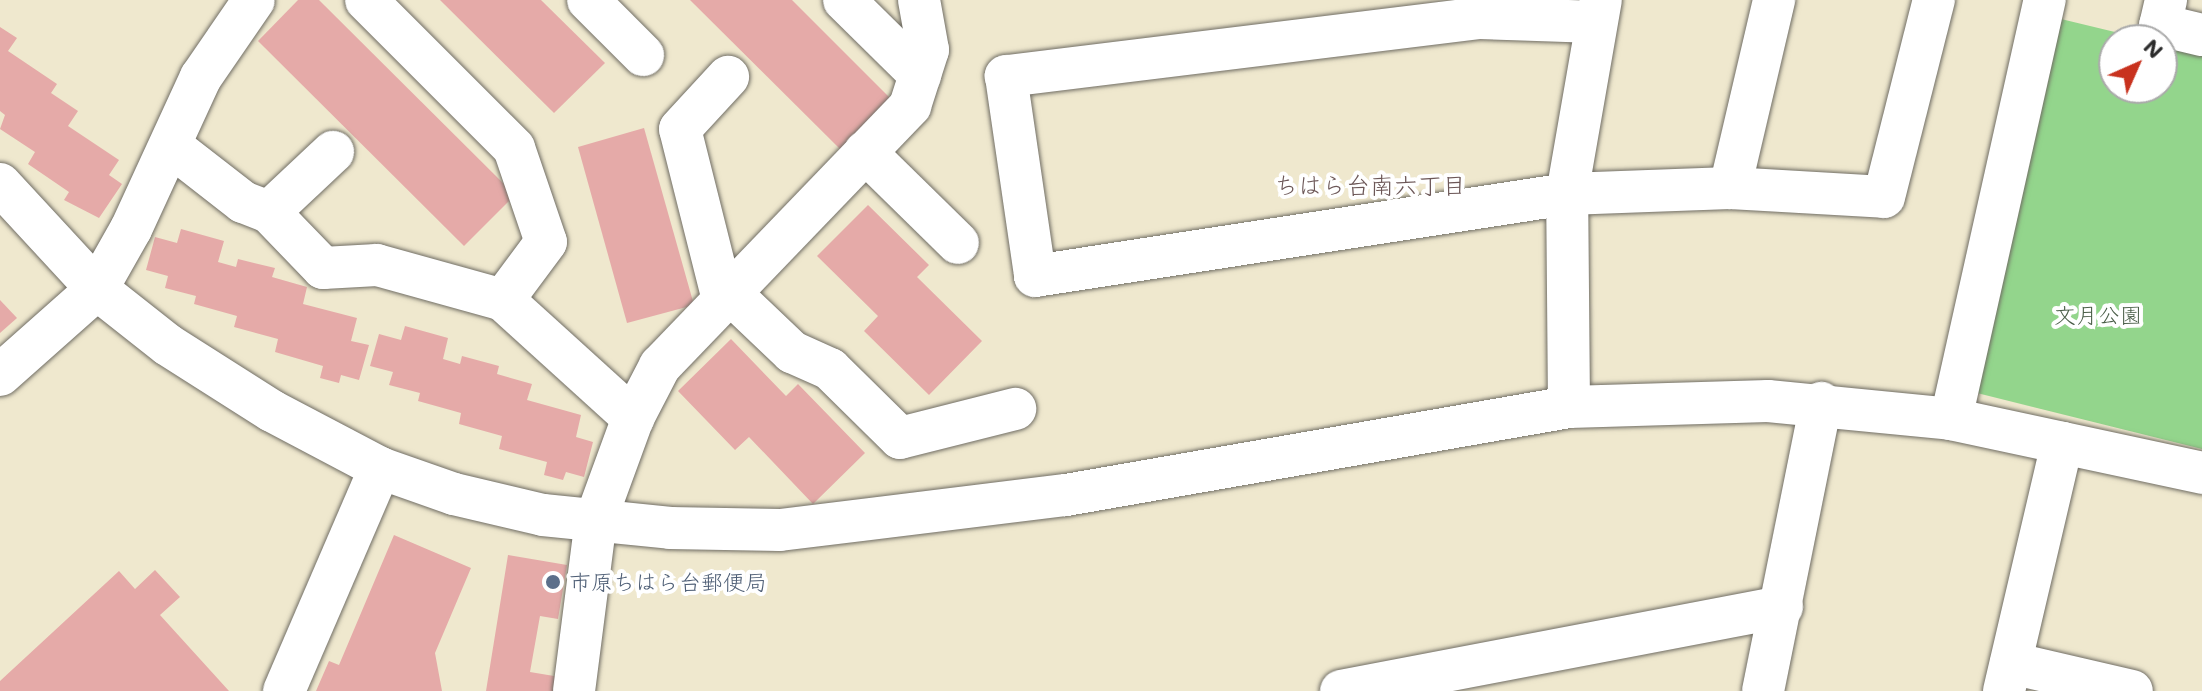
<!DOCTYPE html>
<html>
<head>
<meta charset="utf-8">
<style>
	body { margin:0 }
	#map { position:relative; width:2202px; height:691px; overflow:hidden; background:#efe8ce; font-family:Mali,"Klee One",sans-serif }
	div>[style] { position:absolute }
	.green>* { inset:0; background:#93d58c }
	.building>* { inset:0; background:#e5aaa8 }
	.roads { filter:drop-shadow(0 0 2px #706d64) drop-shadow(0 0 2px #706d64) }
	.minor>* { height:42px; margin:-21px; padding:0 21px; transform-origin:21px; border-radius:21px; background:#fff }
	.dots>* { width:22px; height:22px; translate:-50% -50%; box-sizing:border-box; border:4px solid #fff; border-radius:50% }
	span { translate:-50% -50%; white-space:nowrap; text-align:center; line-height:1.15; -webkit-text-stroke:8px #fff; paint-order:stroke }
	.park-label { font-size:22px; color:#4a5e48 }
	.service-label { font-size:22px; color:#4e5e75 }
	.left { translate:0 -50%; text-align:left }
	.neighbourhood-label { font-size:24px; color:#6c5757 }
	.north { position:absolute; left:2098px; top:24px; width:80px; height:80px; box-sizing:border-box; background:#fff; border:2px solid #aaa; border-radius:50%; rotate:45deg; font-size:22px; font-weight:700; line-height:32px; text-align:center; color:#2b2b2b }
	.north::after { content:''; display:block; margin:auto; width:28px; height:36px; background:#c8321e; clip-path:polygon(50% 0,100% 100%,50% 72%,0 100%) }
</style>
</head>
<body>
<div id="map">
	<div class="green">
		<div style="clip-path:polygon(2061px 19px,2148px 40px,2114px 40px,2114px 88px,2162px 88px,2162px 43px,2202px 53px,2202px 449px,1973px 392px)"></div>
	</div>
	<div class="building">
		<div style="clip-path:polygon(298px 0,319px 0,515px 195px,464px 246px,258px 41px)"></div>
		<div style="clip-path:polygon(440px 0,541px 0,605px 63px,554px 113px)"></div>
		<div style="clip-path:polygon(690px 0,792px 0,892px 100px,841px 150px)"></div>
		<div style="clip-path:polygon(0 27px,17px 38px,8px 51px,57px 84px,51px 93px,78px 111px,68px 126px,119px 160px,109px 175px,122px 184px,99px 218px,64px 200px,69px 192px,28px 164px,35px 152px,0 129px,5px 115px,0 111px)"></div>
		<div style="clip-path:polygon(644px 128px,694px 305px,627px 323px,578px 147px)"></div>
		<div style="clip-path:polygon(868px 205px,929px 265px,917px 277px,982px 341px,929px 395px,864px 331px,878px 316px,817px 256px)"></div>
		<div style="clip-path:polygon(181px 229px,224px 241px,218px 262px,236px 267px,238px 259px,275px 268px,272px 277px,307px 287px,303px 304px,357px 318px,351px 341px,369px 345px,359px 380px,341px 375px,339px 383px,320px 378px,323px 366px,275px 352px,278px 339px,234px 327px,237px 316px,194px 304px,196px 296px,165px 288px,168px 276px,146px 270px,155px 237px,177px 243px)"></div>
		<div style="clip-path:polygon(0 300px,17px 318px,0 333px)"></div>
		<div style="clip-path:polygon(405px 326px,448px 338px,443px 359px,460px 364px,462px 356px,499px 366px,497px 374px,532px 384px,527px 400px,581px 415px,576px 437px,593px 442px,584px 477px,566px 472px,563px 480px,544px 475px,547px 462px,499px 449px,502px 436px,459px 424px,461px 413px,418px 401px,420px 393px,389px 385px,393px 372px,370px 366px,379px 334px,401px 340px)"></div>
		<div style="clip-path:polygon(731px 339px,786px 396px,798px 384px,865px 453px,813px 504px,749px 437px,735px 450px,678px 391px)"></div>
		<div style="clip-path:polygon(394px 535px,471px 568px,435px 653px,442px 691px,316px 691px,329px 661px,339px 665px)"></div>
		<div style="clip-path:polygon(508px 555px,567px 565px,558px 619px,540px 616px,530px 672px,560px 677px,557px 691px,486px 691px)"></div>
		<div style="clip-path:polygon(155px 570px,180px 597px,160px 615px,229px 691px,0 691px,0 681px,119px 571px,135px 589px)"></div>
	</div>
	<div class="roads">
		<div class="minor">
			<div style="left:366px;top:0;width:209px;rotate:45deg"></div>
			<div style="left:514px;top:148px;width:99px;rotate:71.2deg"></div>
			<div style="left:546px;top:242px;width:72px;rotate:126.6deg"></div>
			<div style="left:588px;top:0;width:78px;rotate:45deg"></div>
			<div style="left:844px;top:0;width:107px;rotate:44.6deg"></div>
			<div style="left:2166px;top:0;width:26px;rotate:103deg"></div>
			<div style="left:2160px;top:25px;width:43px;rotate:13.4deg"></div>
			<div style="left:1596px;top:22px;width:116px;rotate:-178deg"></div>
			<div style="left:1480px;top:18px;width:478px;rotate:173deg"></div>
			<div style="left:1006px;top:76px;width:202px;rotate:81.7deg"></div>
			<div style="left:1035px;top:276px;width:538px;rotate:-8.76deg"></div>
			<div style="left:1567px;top:194px;width:163px;rotate:-2.1deg"></div>
			<div style="left:1730px;top:188px;width:154px;rotate:3.3deg"></div>
			<div style="left:1884px;top:197px;width:203px;rotate:-75.8deg"></div>
			<div style="left:171px;top:146px;width:91px;rotate:37.9deg"></div>
			<div style="left:243px;top:202px;width:28px;rotate:21deg"></div>
			<div style="left:269px;top:212px;width:78px;rotate:46deg"></div>
			<div style="left:323px;top:268px;width:54px;rotate:-3.2deg"></div>
			<div style="left:377px;top:265px;width:131px;rotate:15.5deg"></div>
			<div style="left:503px;top:300px;width:176px;rotate:42.2deg"></div>
			<div style="left:865px;top:152px;width:130px;rotate:44.4deg"></div>
			<div style="left:0;top:184px;width:143px;rotate:47.3deg"></div>
			<div style="left:97px;top:289px;width:90px;rotate:38.3deg"></div>
			<div style="left:168px;top:345px;width:123px;rotate:32.4deg"></div>
			<div style="left:272px;top:411px;width:122px;rotate:27.8deg"></div>
			<div style="left:380px;top:468px;width:78px;rotate:19.4deg"></div>
			<div style="left:454px;top:494px;width:91px;rotate:13.3deg"></div>
			<div style="left:543px;top:515px;width:128px;rotate:5.8deg"></div>
			<div style="left:670px;top:528px;width:110px;rotate:1deg"></div>
			<div style="left:780px;top:530px;width:288px;rotate:-7deg"></div>
			<div style="left:1066px;top:495px;width:511px;rotate:-9.92deg"></div>
			<div style="left:1569px;top:407px;width:199px;rotate:-1.7deg"></div>
			<div style="left:1768px;top:401px;width:184px;rotate:5.6deg"></div>
			<div style="left:1951px;top:419px;width:257px;rotate:12.1deg"></div>
			<div style="left:1730px;top:188px;width:193px;rotate:-76.8deg"></div>
			<div style="left:269px;top:212px;width:88px;rotate:-43.2deg"></div>
			<div style="left:730px;top:293px;width:86px;rotate:43.6deg"></div>
			<div style="left:792px;top:352px;width:42px;rotate:24.1deg"></div>
			<div style="left:830px;top:369px;width:98px;rotate:44.6deg"></div>
			<div style="left:900px;top:438px;width:119px;rotate:-14.2deg"></div>
			<div style="left:723px;top:300px;width:176px;rotate:-104.1deg"></div>
			<div style="left:680px;top:129px;width:71px;rotate:-47.3deg"></div>
			<div style="left:0;top:375px;width:130px;rotate:-41.6deg"></div>
			<div style="left:97px;top:289px;width:69px;rotate:-60.5deg"></div>
			<div style="left:131px;top:229px;width:167px;rotate:-65.3deg"></div>
			<div style="left:201px;top:77px;width:93px;rotate:-55.5deg"></div>
			<div style="left:1569px;top:407px;width:213px;rotate:-90.5deg"></div>
			<div style="left:1567px;top:194px;width:197px;rotate:-80.1deg"></div>
			<div style="left:1951px;top:419px;width:429px;rotate:-77.4deg"></div>
			<div style="left:2011px;top:663px;width:124px;rotate:13deg"></div>
			<div style="left:284px;top:691px;width:243px;rotate:-66.7deg"></div>
			<div style="left:574px;top:691px;width:173px;rotate:-82.7deg"></div>
			<div style="left:596px;top:519px;width:108px;rotate:-69.9deg"></div>
			<div style="left:633px;top:418px;width:59px;rotate:-62.6deg"></div>
			<div style="left:660px;top:366px;width:361px;rotate:-46.1deg"></div>
			<div style="left:910px;top:106px;width:59px;rotate:-72.2deg"></div>
			<div style="left:928px;top:50px;width:51px;rotate:-100.2deg"></div>
			<div style="left:1341px;top:691px;width:449px;rotate:-10.8deg"></div>
			<div style="left:1763px;top:691px;width:294px;rotate:-78.6deg"></div>
			<div style="left:2004px;top:691px;width:255px;rotate:-76.8deg"></div>
		</div>
	</div>
	<div class="dots">
		<div style="left:553px;top:582px;background:#5c6f8a"></div>
	</div>
	<div class="park-label">
		<span style="left:2098px;top:315px">文月公園</span>
	</div>
	<div class="service-label">
		<span class="left" style="left:569px;top:582px">市原ちはら台郵便局</span>
	</div>
	<div class="neighbourhood-label">
		<span style="left:1370px;top:185px">ちはら台南六丁目</span>
	</div>
	<div class="north">N</div>
</div>
</body>
</html>
